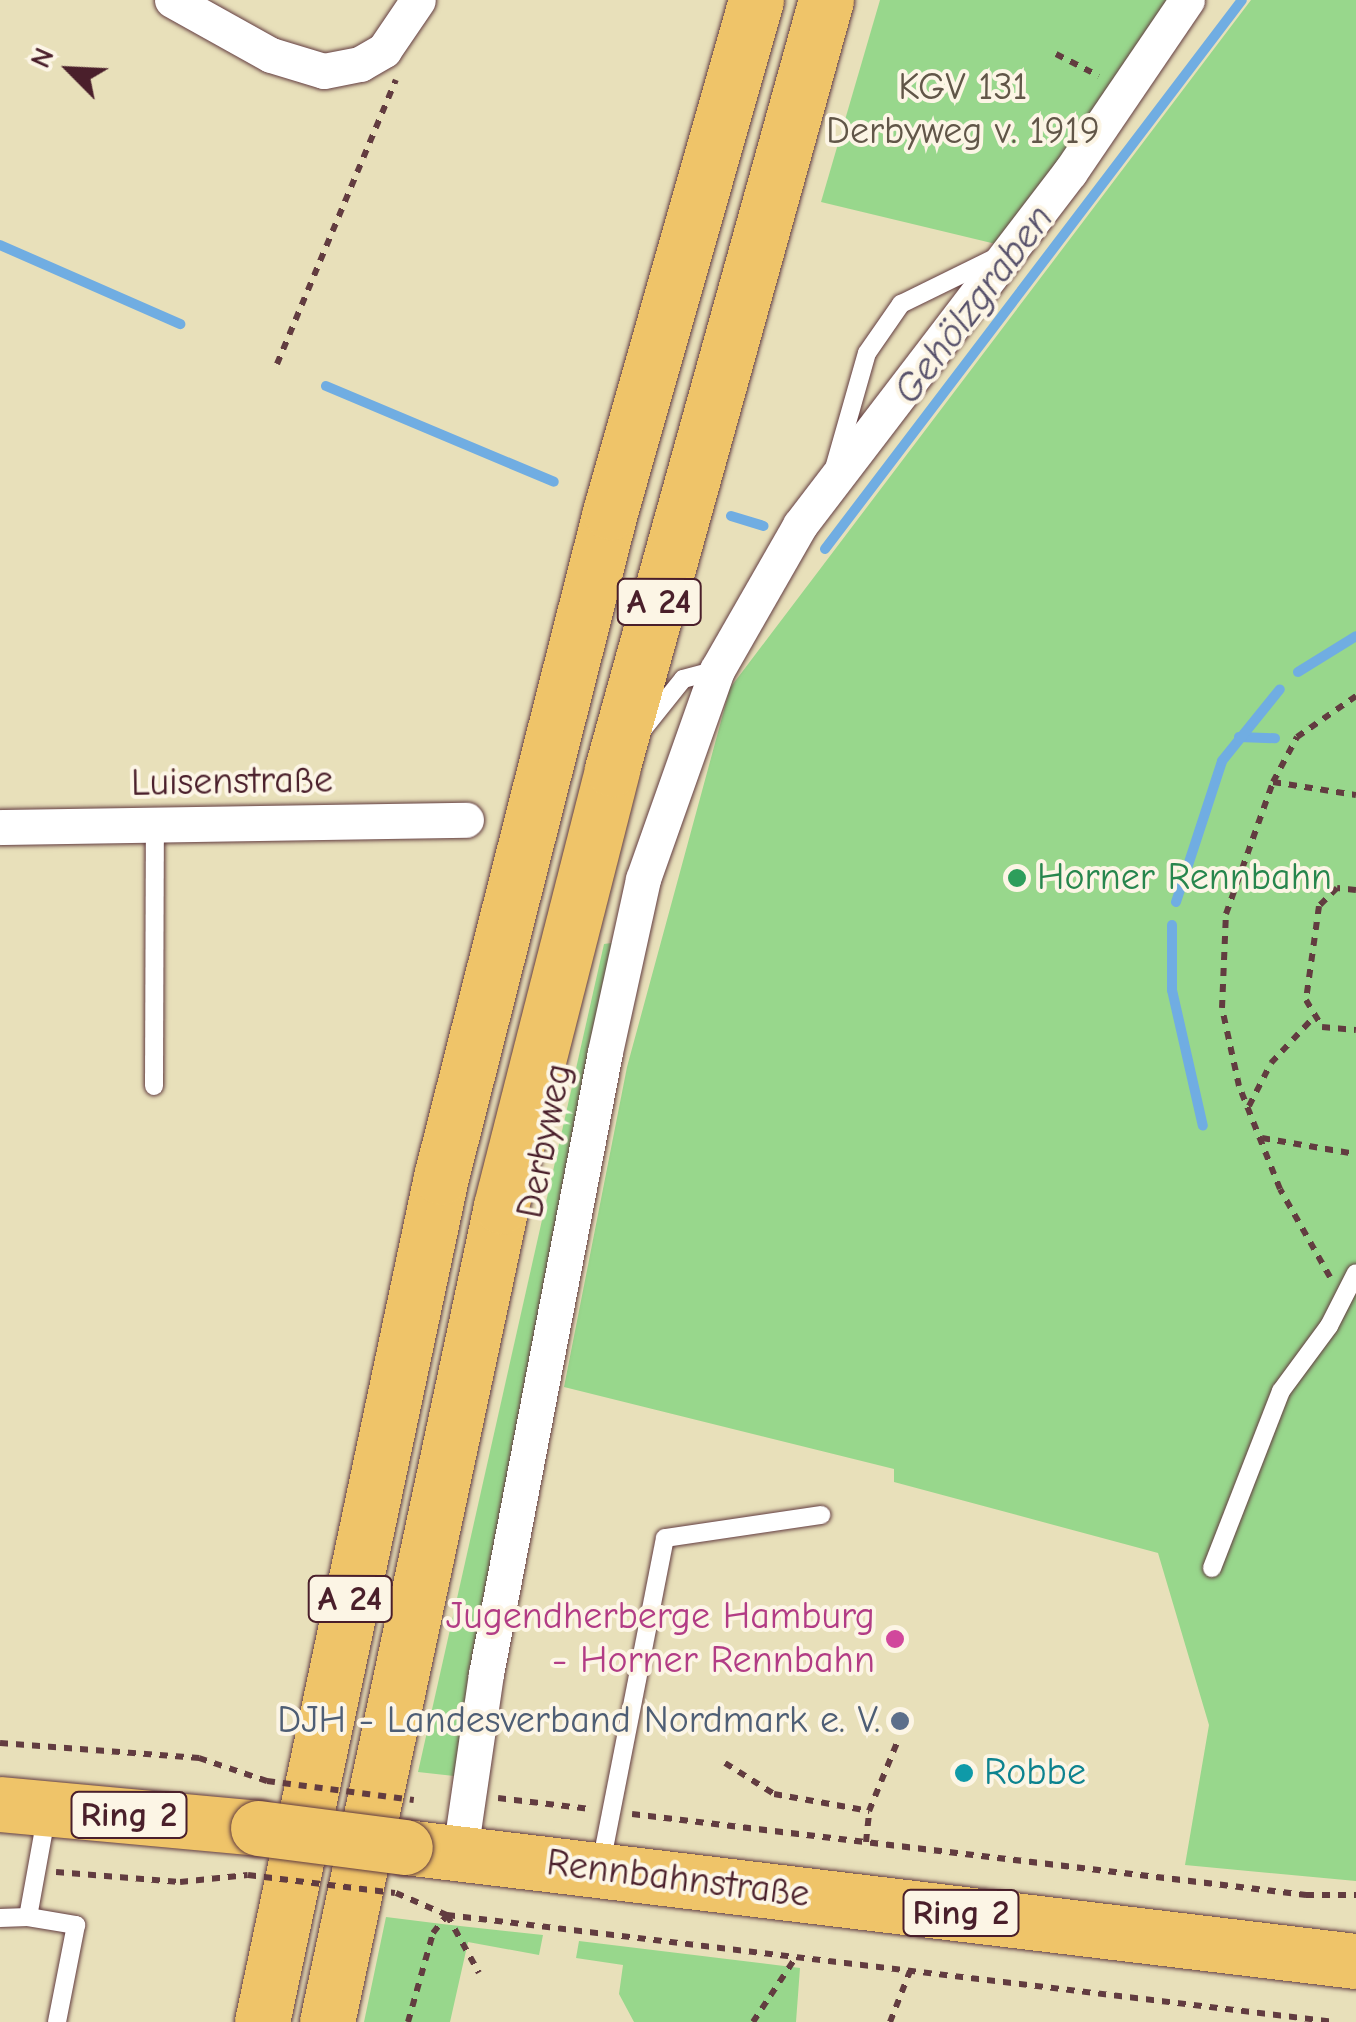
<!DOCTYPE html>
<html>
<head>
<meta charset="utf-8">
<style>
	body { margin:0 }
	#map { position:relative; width:1356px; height:2022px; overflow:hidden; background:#e8e0ba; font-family:"Comic Neue",sans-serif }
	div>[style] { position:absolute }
	.green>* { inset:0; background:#98d78c }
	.stream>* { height:10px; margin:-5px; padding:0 5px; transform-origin:5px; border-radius:5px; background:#70ade2 }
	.path>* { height:6px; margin-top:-3px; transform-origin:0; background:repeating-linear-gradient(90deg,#623c40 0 8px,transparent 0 16px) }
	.roads { filter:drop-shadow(0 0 2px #623c40) drop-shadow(0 0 2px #623c40) }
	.service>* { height:18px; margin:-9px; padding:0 9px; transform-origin:9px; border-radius:9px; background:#fff }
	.minor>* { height:35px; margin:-17.5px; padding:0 17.5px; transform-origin:17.5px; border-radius:17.5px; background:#fff }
	.primary>* { height:55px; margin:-27.5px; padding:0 27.5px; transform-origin:27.5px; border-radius:27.5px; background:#efc469 }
	.motorway>* { height:55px; margin:-27.5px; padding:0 27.5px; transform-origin:27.5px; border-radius:27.5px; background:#efc469 }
	.path-bridge>* { height:6px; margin-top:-3px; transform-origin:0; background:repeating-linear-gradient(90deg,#623c40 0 8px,transparent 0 16px) }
	.bridges { filter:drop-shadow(0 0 2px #623c40) drop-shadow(0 0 2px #623c40) }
	.primary-bridge>* { height:55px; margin:-27.5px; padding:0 27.5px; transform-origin:27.5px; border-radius:27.5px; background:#efc469 }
	.dots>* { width:28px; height:28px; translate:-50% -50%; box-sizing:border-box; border:5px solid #fcf5e5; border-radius:50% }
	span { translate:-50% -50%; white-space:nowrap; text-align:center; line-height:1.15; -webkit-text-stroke:8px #fcf5e5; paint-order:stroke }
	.shield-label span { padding:2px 8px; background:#fcf5e5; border:2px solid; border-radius:8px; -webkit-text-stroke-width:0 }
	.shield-label { font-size:35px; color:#4a1f2b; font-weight:700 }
	.park-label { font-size:38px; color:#615648 }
	.street-label { font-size:38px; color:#4a1f2b }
	.leisure-label { font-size:38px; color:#27864d }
	.left { translate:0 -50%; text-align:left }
	.hotel-label { font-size:38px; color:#b23c85 }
	.right { translate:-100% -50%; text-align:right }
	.service-label { font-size:38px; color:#4e5e75 }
	.culture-label { font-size:38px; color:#0d838f }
	.water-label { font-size:40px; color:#57516b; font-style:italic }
	.north { position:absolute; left:20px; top:20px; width:100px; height:100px; -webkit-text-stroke:8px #fcf5e5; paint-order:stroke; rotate:294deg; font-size:28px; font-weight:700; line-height:40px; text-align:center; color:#4a1f2b }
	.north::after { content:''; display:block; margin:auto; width:35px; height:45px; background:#4a1f2b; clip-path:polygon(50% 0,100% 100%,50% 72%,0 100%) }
</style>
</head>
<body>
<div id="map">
	<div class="green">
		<div style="clip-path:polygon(880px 0,1174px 0,1000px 245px,821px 202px)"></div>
		<div style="clip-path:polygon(1251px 0,1356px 0,1356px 1881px,1185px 1865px,1209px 1725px,1158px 1553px,894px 1482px,894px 1469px,564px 1387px,627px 1067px,730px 688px)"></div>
		<div style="clip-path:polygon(619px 942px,463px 1777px,418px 1772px,604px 944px)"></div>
		<div style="clip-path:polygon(386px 1917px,442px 1924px,543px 1935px,539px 1955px,468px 1942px,450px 2022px,364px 2022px)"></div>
		<div style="clip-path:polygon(579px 1941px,800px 1968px,796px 2022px,634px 2022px,619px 1994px,623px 1965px,576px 1958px)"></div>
	</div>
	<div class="stream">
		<div style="left:0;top:245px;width:197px;rotate:23.7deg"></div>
		<div style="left:326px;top:386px;width:247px;rotate:22.8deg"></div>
		<div style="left:731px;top:516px;width:34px;rotate:17deg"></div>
		<div style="left:825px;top:549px;width:689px;rotate:-52.78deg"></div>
		<div style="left:1298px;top:672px;width:68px;rotate:-31.8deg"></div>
		<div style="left:1239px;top:737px;width:36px;rotate:2deg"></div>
		<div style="left:1176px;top:902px;width:148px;rotate:-71.9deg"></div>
		<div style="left:1222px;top:761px;width:92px;rotate:-51.1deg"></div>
		<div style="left:1172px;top:925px;width:65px;rotate:90deg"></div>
		<div style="left:1172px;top:990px;width:139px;rotate:77.2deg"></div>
	</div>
	<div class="path">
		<div style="left:1056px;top:54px;width:48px;rotate:27.1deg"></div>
		<div style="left:277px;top:364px;width:308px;rotate:-67.3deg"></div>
		<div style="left:1273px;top:782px;width:51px;rotate:-61.9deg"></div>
		<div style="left:1297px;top:737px;width:72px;rotate:-34.8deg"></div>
		<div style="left:1356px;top:890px;width:19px;rotate:-174deg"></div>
		<div style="left:1337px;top:888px;width:25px;rotate:135deg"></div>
		<div style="left:1319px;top:906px;width:95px;rotate:97.9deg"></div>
		<div style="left:1306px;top:1000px;width:31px;rotate:59deg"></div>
		<div style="left:1322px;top:1027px;width:34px;rotate:5deg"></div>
		<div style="left:1249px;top:1106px;width:48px;rotate:-62.9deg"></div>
		<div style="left:1271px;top:1063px;width:62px;rotate:-47deg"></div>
		<div style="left:1262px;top:1138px;width:95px;rotate:9.7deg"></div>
		<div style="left:1330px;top:1277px;width:101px;rotate:-119.6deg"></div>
		<div style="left:1280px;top:1189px;width:111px;rotate:-111.7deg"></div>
		<div style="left:1239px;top:1086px;width:80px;rotate:-102.3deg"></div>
		<div style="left:1222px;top:1008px;width:94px;rotate:-87.6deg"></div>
		<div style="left:1226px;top:914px;width:140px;rotate:-70.4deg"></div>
		<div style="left:1273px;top:782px;width:84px;rotate:8.9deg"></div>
		<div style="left:0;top:1743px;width:200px;rotate:4.3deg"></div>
		<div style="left:199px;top:1758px;width:72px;rotate:18.7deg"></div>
		<div style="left:725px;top:1763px;width:58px;rotate:32.3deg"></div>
		<div style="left:774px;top:1794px;width:97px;rotate:10.1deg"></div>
		<div style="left:869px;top:1811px;width:79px;rotate:-67.7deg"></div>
		<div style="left:498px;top:1798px;width:93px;rotate:6.8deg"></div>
		<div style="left:632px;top:1814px;width:679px;rotate:6.85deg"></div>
		<div style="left:1306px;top:1895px;width:50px"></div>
		<div style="left:866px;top:1842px;width:31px;rotate:-84deg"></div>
		<div style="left:56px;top:1872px;width:124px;rotate:4.6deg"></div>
		<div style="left:180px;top:1882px;width:68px;rotate:-5.9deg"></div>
		<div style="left:396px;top:1893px;width:56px;rotate:23.3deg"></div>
		<div style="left:447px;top:1915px;width:894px;rotate:6.87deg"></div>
		<div style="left:408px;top:2022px;width:92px;rotate:-74.3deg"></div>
		<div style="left:433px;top:1933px;width:23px;rotate:-52deg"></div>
		<div style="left:447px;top:1915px;width:66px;rotate:61.1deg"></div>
		<div style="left:753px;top:2022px;width:78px;rotate:-56.5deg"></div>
		<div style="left:890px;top:2022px;width:55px;rotate:-68.6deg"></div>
	</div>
	<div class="roads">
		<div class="service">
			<div style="left:835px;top:465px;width:116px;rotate:-74.1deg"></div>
			<div style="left:867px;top:353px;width:60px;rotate:-55.2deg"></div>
			<div style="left:901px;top:304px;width:102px;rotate:-26.1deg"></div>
			<div style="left:643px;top:729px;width:64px;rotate:-51.3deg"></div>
			<div style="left:683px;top:679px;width:35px;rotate:-15deg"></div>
			<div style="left:154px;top:1086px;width:260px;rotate:-89.8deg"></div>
			<div style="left:1212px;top:1568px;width:190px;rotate:-68.7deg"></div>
			<div style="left:1281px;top:1391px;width:81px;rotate:-53.6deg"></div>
			<div style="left:1329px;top:1326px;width:59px;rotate:-63deg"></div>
			<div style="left:601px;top:1864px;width:332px;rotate:-78.9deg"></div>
			<div style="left:665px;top:1538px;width:158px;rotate:-8.4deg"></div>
			<div style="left:28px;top:1917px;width:49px;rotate:9.5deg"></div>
			<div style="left:76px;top:1925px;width:99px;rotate:101.1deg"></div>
			<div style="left:0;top:1918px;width:28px;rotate:-2deg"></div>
			<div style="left:28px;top:1917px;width:107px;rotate:-79.7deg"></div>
		</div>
		<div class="minor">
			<div style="left:172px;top:0;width:113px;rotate:29.1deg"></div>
			<div style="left:271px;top:55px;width:55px;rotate:16.8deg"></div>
			<div style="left:324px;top:71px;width:37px;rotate:-11deg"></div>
			<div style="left:360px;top:64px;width:28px;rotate:-30deg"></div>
			<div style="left:384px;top:50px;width:60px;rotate:-55.8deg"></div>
			<div style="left:0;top:827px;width:466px;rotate:-0.9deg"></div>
			<div style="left:460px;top:1852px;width:180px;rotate:-81.7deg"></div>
			<div style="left:486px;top:1674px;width:633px;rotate:-79.17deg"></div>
			<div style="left:605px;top:1052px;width:177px;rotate:-77.6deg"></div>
			<div style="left:643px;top:879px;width:222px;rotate:-70.5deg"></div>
			<div style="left:717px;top:670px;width:167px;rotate:-60.2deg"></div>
			<div style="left:800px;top:525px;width:444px;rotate:-52.6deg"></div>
			<div style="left:1070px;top:172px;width:208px;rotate:-55.8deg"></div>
		</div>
		<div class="primary">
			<div style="left:0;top:1804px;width:259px;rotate:5.3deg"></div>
			<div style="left:405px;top:1847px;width:958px;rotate:6.84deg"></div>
		</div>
		<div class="motorway">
			<div style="left:262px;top:2022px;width:864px;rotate:-78.04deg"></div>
			<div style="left:441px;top:1177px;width:686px;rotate:-75.74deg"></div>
			<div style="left:610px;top:512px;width:532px;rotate:-74.08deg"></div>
			<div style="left:327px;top:2022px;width:834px;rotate:-77.96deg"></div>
			<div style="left:501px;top:1206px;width:451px;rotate:-75.7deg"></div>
			<div style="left:612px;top:769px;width:798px;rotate:-74.45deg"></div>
		</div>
	</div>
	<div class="path-bridge">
		<div style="left:267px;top:1781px;width:148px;rotate:7.4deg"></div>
		<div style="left:248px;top:1875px;width:148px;rotate:7deg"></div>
	</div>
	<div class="bridges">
		<div class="primary-bridge">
			<div style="left:258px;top:1828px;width:148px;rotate:7.4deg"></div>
		</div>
	</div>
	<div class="dots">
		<div style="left:1017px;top:878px;background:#2e9e5b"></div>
		<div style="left:895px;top:1639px;background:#d1479c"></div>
		<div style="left:900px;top:1721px;background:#5c6f8a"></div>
		<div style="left:964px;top:1773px;background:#0f9aa8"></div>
	</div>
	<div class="shield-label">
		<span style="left:659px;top:602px">A 24</span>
		<span style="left:350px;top:1599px">A 24</span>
		<span style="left:129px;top:1815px">Ring 2</span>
		<span style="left:961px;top:1913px">Ring 2</span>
	</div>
	<div class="park-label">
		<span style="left:963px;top:110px">KGV 131<br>Derbyweg v. 1919</span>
	</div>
	<div class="street-label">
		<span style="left:232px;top:782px;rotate:-1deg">Luisenstraße</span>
		<span style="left:545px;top:1141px;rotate:-79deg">Derbyweg</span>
		<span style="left:678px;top:1879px;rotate:7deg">Rennbahnstraße</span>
	</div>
	<div class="leisure-label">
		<span class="left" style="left:1037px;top:878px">Horner Rennbahn</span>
	</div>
	<div class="hotel-label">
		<span class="right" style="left:875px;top:1639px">Jugendherberge Hamburg<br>- Horner Rennbahn</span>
	</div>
	<div class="service-label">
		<span class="right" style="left:880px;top:1721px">DJH - Landesverband Nordmark e. V.</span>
	</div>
	<div class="culture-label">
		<span class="left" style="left:984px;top:1773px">Robbe</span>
	</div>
	<div class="water-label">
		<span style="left:973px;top:304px;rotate:-53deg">Gehölzgraben</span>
	</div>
	<div class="north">N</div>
</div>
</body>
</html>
